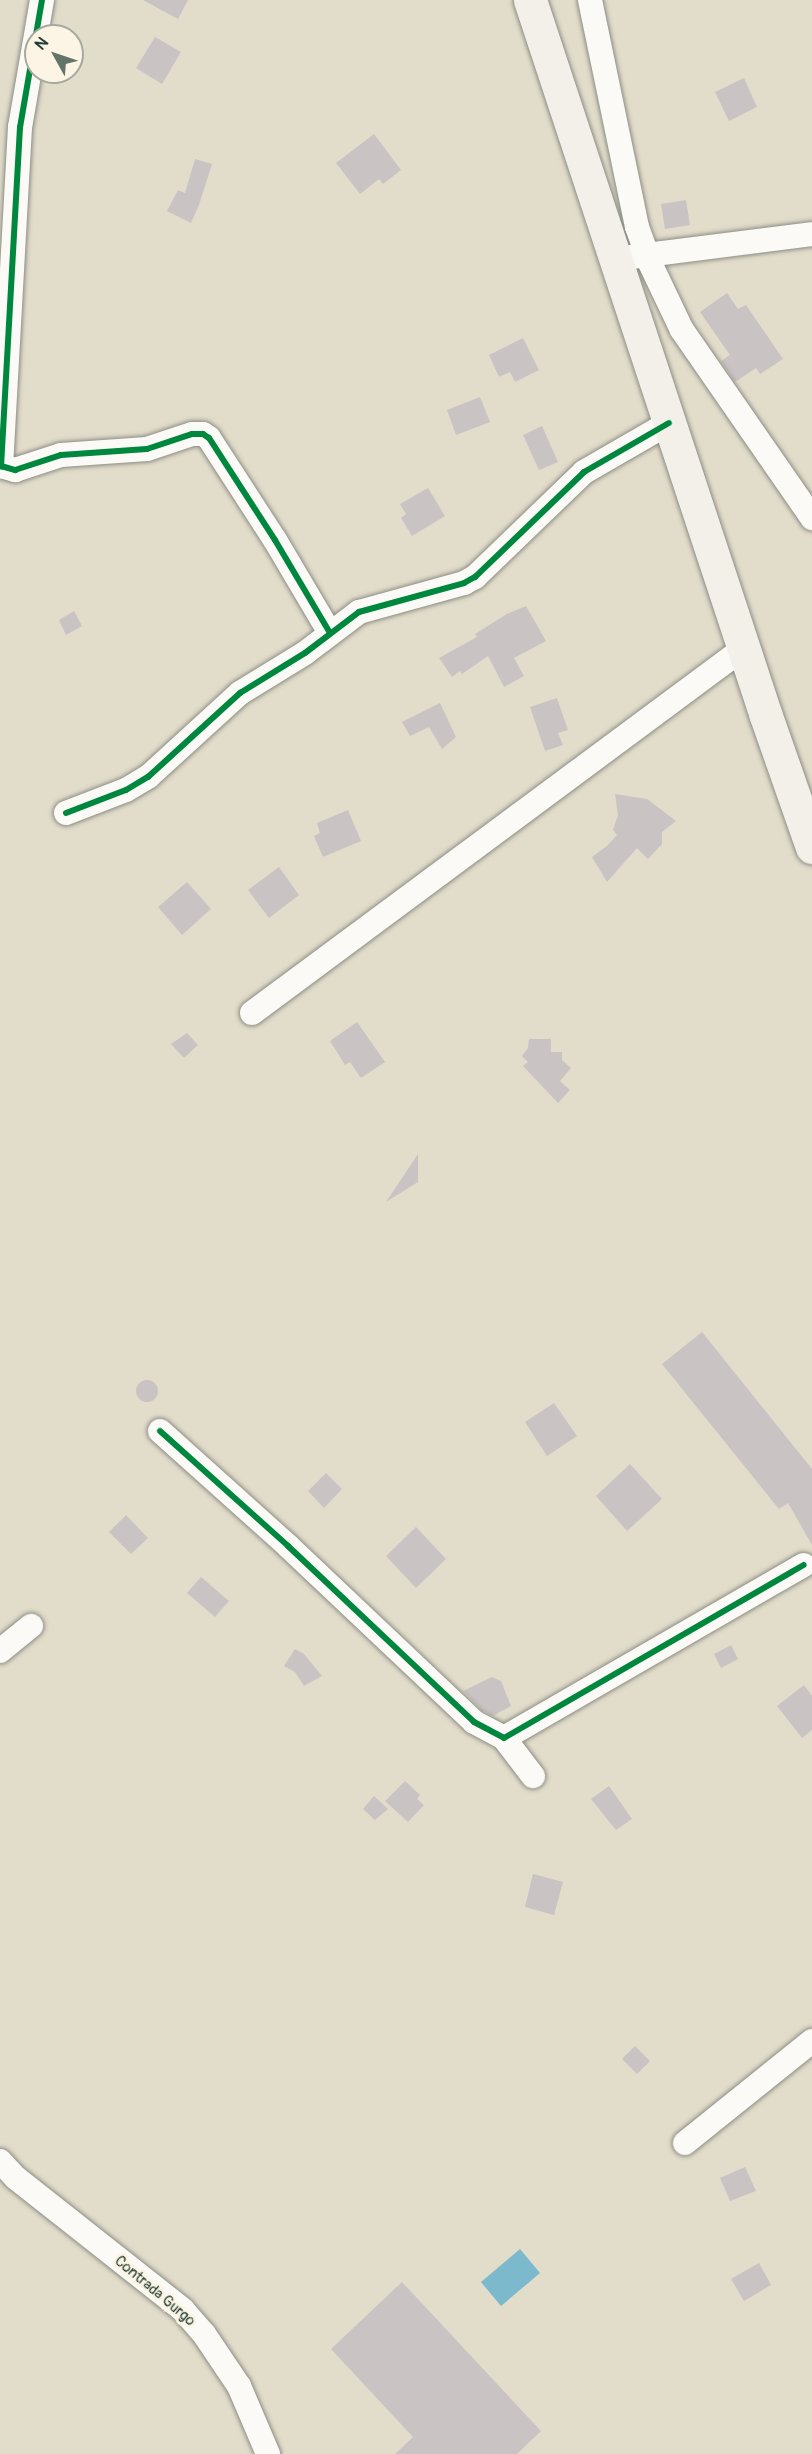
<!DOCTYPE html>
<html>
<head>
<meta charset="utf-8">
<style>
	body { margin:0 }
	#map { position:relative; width:812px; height:2454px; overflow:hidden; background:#e2dcca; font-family:Pangolin,sans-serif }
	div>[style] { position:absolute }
	.water>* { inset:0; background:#7cb9cd }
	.building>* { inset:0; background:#cac3c4 }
	.round { border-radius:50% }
	.roads { filter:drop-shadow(0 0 2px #8c8e84) drop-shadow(0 0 2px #8c8e84) }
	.minor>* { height:24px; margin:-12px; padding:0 12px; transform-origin:12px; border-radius:12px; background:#fbfaf7 }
	.secondary>* { height:33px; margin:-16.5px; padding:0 16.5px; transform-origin:16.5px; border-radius:16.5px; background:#f2f0e9 }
	.cycleway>* { height:6px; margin:-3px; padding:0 3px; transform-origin:3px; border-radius:3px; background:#00873e }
	span { translate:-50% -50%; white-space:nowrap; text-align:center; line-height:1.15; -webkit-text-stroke:6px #fcf5e5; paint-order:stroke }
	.street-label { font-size:15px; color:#1f3d34 }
	.north { position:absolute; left:24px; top:24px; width:60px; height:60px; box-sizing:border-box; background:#fcf5e5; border:2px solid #a4ab9e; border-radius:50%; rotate:310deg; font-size:16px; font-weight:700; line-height:24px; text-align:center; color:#1f3d34 }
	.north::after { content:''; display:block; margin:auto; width:21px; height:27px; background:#637568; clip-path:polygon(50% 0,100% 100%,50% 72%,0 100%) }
</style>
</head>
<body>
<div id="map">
	<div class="water">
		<div style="clip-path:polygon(520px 2249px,540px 2273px,501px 2306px,481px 2282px)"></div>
	</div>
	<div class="building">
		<div style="clip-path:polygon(143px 0,188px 0,178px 19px)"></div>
		<div style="clip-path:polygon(155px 37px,181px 52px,162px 84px,136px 68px)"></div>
		<div style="clip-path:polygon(744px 78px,757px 107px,729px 121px,715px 92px)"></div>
		<div style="clip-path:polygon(374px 134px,401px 170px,383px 184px,379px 179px,360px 194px,336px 163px)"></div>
		<div style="clip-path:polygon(195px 159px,212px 164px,199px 205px,191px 223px,167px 211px,178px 190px,185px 193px)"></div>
		<div style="clip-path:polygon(686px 200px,690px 225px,665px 229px,661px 204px)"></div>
		<div style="clip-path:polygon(727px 293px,738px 309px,746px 305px,783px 359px,760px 374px,756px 368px,735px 382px,721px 361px,730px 355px,700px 312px)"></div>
		<div style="clip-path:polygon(523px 338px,539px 370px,515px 382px,510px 372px,499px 377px,489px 355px)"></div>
		<div style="clip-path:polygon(480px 397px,490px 422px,456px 435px,447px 410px)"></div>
		<div style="clip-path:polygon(542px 426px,558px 462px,539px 470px,523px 435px)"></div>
		<div style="clip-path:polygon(428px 488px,445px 516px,412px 536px,401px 518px,406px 514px,400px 504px)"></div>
		<div style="clip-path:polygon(526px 606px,546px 641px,514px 658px,524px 676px,504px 687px,488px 656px,462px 674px,460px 671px,452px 677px,439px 658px,477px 637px,475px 634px,507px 614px)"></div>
		<div style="clip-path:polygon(74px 611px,82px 626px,66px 635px,59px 620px)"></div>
		<div style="clip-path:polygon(557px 698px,568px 730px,558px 733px,563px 745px,545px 751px,530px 707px)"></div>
		<div style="clip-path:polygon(440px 703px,456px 737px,442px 749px,429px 727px,410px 736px,402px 722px)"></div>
		<div style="clip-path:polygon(615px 794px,647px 799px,676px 821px,662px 832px,662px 844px,648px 859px,637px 848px,607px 882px,592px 857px,607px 846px,617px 835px,613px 830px,618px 815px)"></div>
		<div style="clip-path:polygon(348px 810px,361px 841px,323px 857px,314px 836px,320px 833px,317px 823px)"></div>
		<div style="clip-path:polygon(279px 867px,299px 895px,269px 918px,248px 890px)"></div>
		<div style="clip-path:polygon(187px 882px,211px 909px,182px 935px,158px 907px)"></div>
		<div style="clip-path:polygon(357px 1022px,385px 1062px,361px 1078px,350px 1062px,345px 1065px,330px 1041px)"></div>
		<div style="clip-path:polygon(187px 1033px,198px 1045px,184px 1058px,171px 1044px)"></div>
		<div style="clip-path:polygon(529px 1039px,551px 1039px,551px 1052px,562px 1052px,562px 1060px,571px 1068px,560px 1081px,570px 1090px,558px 1103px,523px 1066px,528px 1062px,522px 1056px,528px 1048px)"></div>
		<div style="clip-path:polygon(418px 1154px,418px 1182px,386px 1202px)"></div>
		<div style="clip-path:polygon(702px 1332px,812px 1469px,812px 1545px,788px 1503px,779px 1509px,662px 1364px)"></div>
		<div class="round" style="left:136px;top:1380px;width:22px;height:22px"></div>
		<div style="clip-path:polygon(554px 1403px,577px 1436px,547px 1456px,525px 1422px)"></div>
		<div style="clip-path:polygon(630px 1464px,662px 1499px,627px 1531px,596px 1496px)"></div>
		<div style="clip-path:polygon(326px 1473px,342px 1489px,324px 1508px,308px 1491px)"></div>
		<div style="clip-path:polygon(126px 1515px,148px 1538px,131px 1554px,109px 1532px)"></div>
		<div style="clip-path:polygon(416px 1527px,446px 1559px,416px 1588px,386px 1556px)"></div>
		<div style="clip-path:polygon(201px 1577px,229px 1601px,215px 1617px,187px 1593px)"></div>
		<div style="clip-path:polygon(731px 1645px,738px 1659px,721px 1668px,714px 1654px)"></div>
		<div style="clip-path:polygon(295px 1649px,304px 1654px,322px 1676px,304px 1686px,295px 1672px,284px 1666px)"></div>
		<div style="clip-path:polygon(492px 1677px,501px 1681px,511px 1706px,493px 1716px,482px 1710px,463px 1691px)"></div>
		<div style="clip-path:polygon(804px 1685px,812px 1696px,812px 1730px,802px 1738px,777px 1706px)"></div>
		<div style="clip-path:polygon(405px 1781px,420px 1795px,417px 1799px,424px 1805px,408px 1822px,385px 1801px)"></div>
		<div style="clip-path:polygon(609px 1786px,632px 1819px,616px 1830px,591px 1799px)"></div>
		<div style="clip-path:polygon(374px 1796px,388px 1809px,375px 1820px,363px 1809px)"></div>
		<div style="clip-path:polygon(533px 1874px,563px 1882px,554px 1915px,525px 1907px)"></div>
		<div style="clip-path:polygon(635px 2046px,650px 2061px,637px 2074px,622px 2059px)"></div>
		<div style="clip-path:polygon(745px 2167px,756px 2191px,730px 2201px,720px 2178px)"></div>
		<div style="clip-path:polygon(759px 2263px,771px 2285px,744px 2301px,731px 2279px)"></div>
		<div style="clip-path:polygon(402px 2282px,541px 2431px,517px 2454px,395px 2454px,413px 2437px,331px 2349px)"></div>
	</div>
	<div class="roads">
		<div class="minor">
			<div style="left:42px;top:0;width:129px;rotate:99.8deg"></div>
			<div style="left:20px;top:127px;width:340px;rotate:93.2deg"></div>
			<div style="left:1px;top:466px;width:15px;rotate:16deg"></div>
			<div style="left:15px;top:470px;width:48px;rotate:-18.1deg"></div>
			<div style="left:61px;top:455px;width:86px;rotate:-4deg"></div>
			<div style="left:147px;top:449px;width:47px;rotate:-18.4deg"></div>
			<div style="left:192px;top:434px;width:11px"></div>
			<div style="left:203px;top:434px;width:7px;rotate:34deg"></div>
			<div style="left:209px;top:438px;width:121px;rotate:57.1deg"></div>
			<div style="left:275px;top:540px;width:108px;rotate:59.4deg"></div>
			<div style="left:590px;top:0;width:232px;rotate:78.3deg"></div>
			<div style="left:637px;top:227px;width:38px;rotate:70deg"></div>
			<div style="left:650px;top:263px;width:74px;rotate:64.5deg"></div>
			<div style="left:682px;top:330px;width:229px;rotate:55.3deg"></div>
			<div style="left:631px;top:257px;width:182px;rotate:-7.2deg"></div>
			<div style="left:66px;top:813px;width:64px;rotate:-21deg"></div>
			<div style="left:126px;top:790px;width:26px;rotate:-31deg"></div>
			<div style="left:148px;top:777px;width:125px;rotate:-42.4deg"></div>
			<div style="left:240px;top:693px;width:76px;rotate:-31.6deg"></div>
			<div style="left:305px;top:653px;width:68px;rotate:-37.2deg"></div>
			<div style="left:359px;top:612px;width:109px;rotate:-15.4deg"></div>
			<div style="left:464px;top:583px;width:13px;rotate:-29deg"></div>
			<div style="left:475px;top:577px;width:151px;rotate:-43.9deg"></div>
			<div style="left:584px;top:472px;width:98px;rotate:-30deg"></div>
			<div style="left:252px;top:1013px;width:613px;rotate:-36.57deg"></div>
			<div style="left:160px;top:1431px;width:172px;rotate:41.9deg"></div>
			<div style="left:288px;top:1546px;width:256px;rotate:43.4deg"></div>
			<div style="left:474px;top:1722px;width:34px;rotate:28deg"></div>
			<div style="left:504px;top:1738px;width:346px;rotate:-30deg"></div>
			<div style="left:0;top:1651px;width:40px;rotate:-39deg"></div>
			<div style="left:504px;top:1738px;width:48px;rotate:52.7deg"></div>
			<div style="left:685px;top:2143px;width:163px;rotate:-38.8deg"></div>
			<div style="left:0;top:2161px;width:23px;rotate:47deg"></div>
			<div style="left:16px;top:2178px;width:213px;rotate:38.3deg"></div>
			<div style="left:183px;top:2310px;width:32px;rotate:49deg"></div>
			<div style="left:204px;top:2334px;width:63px;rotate:56.1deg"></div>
			<div style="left:239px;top:2386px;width:74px;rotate:66.9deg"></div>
		</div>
		<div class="secondary">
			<div style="left:530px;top:0;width:754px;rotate:71.76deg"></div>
			<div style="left:766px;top:716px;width:139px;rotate:70.7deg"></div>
		</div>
	</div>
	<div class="cycleway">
		<div style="left:42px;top:0;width:129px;rotate:99.8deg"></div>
		<div style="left:20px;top:127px;width:340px;rotate:93.2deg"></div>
		<div style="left:1px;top:466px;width:15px;rotate:16deg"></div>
		<div style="left:15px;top:470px;width:48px;rotate:-18.1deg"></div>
		<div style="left:61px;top:455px;width:86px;rotate:-4deg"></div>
		<div style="left:147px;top:449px;width:47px;rotate:-18.4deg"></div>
		<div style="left:192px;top:434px;width:11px"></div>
		<div style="left:203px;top:434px;width:7px;rotate:34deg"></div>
		<div style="left:209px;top:438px;width:121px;rotate:57.1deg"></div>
		<div style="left:275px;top:540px;width:108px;rotate:59.4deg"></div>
		<div style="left:66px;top:813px;width:64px;rotate:-21deg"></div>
		<div style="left:126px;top:790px;width:26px;rotate:-31deg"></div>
		<div style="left:148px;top:777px;width:125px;rotate:-42.4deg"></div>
		<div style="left:240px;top:693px;width:76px;rotate:-31.6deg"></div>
		<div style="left:305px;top:653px;width:68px;rotate:-37.2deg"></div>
		<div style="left:359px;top:612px;width:109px;rotate:-15.4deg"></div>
		<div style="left:464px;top:583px;width:13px;rotate:-29deg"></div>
		<div style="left:475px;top:577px;width:151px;rotate:-43.9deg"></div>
		<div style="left:584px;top:472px;width:98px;rotate:-30deg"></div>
		<div style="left:160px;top:1431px;width:172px;rotate:41.9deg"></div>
		<div style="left:288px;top:1546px;width:256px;rotate:43.4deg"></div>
		<div style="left:474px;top:1722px;width:34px;rotate:28deg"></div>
		<div style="left:504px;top:1738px;width:346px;rotate:-30deg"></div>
	</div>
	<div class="street-label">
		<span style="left:155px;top:2291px;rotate:40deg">Contrada Gurgo</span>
	</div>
	<div class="north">N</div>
</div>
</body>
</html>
